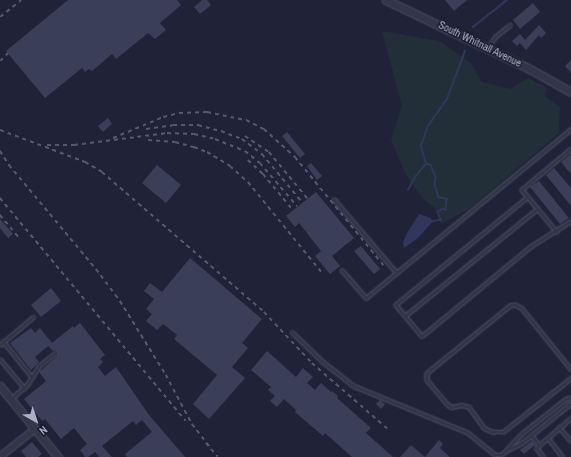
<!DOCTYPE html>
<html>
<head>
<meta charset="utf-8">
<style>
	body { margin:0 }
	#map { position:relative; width:571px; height:457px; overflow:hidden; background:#202338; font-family:"Archivo Narrow",sans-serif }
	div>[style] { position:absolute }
	.green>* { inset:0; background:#222f39 }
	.water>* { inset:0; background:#31365d }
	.stream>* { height:1.5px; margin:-0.75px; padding:0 0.75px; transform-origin:0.75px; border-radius:0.75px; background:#31365d }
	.building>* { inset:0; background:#3b3e58 }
	.roads { filter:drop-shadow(0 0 1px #4e5063) drop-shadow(0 0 1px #4e5063) }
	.service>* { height:2.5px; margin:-1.25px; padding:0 1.25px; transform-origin:1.25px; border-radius:1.25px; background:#333648 }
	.minor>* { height:5.5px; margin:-2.75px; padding:0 2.75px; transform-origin:2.75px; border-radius:2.75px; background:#333648 }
	.tertiary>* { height:7px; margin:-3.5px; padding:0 3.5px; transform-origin:3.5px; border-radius:3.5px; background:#333648 }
	.rail>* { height:1.5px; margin-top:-0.75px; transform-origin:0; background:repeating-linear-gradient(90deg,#55586f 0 4px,transparent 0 8px) }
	span { translate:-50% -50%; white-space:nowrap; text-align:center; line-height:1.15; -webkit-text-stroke:3px #191b2d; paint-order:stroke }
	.street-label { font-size:11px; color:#adb0c5 }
	.north { position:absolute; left:16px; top:401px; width:40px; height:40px; -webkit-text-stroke:3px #191b2d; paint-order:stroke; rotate:141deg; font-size:11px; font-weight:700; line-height:16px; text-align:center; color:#adb0c5 }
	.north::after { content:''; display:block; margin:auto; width:14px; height:18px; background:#adb0c5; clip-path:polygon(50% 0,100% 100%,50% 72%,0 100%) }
</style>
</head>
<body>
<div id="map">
	<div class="green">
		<div style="clip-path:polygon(382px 31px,439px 41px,471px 63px,482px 82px,510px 89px,528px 78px,547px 88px,545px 96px,560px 107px,559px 133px,469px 209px,441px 224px,435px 208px,423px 199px,406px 175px,391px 140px,402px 106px)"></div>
	</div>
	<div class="water">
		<div style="clip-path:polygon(419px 214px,431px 218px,432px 222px,418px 238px,404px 248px,403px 243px,406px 235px)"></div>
	</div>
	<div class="stream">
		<div style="left:473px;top:27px;width:43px;rotate:-38.5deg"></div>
		<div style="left:426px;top:164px;width:19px;rotate:-106deg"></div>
		<div style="left:421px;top:146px;width:21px;rotate:-71deg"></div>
		<div style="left:428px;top:126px;width:33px;rotate:-55deg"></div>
		<div style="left:447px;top:99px;width:51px;rotate:-69.4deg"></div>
		<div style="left:426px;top:164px;width:5px;rotate:11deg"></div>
		<div style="left:431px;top:165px;width:13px;rotate:67deg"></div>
		<div style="left:436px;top:177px;width:8px;rotate:97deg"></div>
		<div style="left:435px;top:185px;width:13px;rotate:72deg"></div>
		<div style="left:439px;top:197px;width:8px;rotate:14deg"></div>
		<div style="left:447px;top:199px;width:11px;rotate:95deg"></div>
		<div style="left:446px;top:210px;width:3px;rotate:-162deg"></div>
		<div style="left:443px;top:209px;width:6px;rotate:149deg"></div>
		<div style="left:438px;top:212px;width:9px;rotate:69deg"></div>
		<div style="left:441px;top:220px;width:9px;rotate:167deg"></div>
		<div style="left:408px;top:190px;width:15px;rotate:-62deg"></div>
		<div style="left:415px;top:177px;width:17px;rotate:-50deg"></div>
	</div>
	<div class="building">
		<div style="clip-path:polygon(68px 0,177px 0,181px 5px,160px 23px,166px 30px,155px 39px,148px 33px,116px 59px,112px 54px,92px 71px,89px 69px,85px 72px,82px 68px,45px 98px,6px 51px)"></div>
		<div style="clip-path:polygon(202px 0,207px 0,211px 5px,200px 14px,194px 7px)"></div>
		<div style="clip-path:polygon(445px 0,467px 0,454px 11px)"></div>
		<div style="clip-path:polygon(533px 3px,540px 12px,520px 29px,513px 20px)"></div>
		<div style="clip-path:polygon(539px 25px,546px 33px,541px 38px,539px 35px,526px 50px,520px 43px,517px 46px,512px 41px,520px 34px,525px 40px)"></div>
		<div style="clip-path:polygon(571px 60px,571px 73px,565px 66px)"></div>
		<div style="clip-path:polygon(108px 118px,112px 124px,103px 132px,98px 126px)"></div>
		<div style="clip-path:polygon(287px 132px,305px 154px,300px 158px,282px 136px)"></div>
		<div style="clip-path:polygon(571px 154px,571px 174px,561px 162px)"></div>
		<div style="clip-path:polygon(311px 163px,322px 176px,317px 180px,307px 166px)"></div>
		<div style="clip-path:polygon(157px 165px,181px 185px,166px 203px,142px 183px)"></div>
		<div style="clip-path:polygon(554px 168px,571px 188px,571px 206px,546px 175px)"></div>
		<div style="clip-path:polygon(539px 181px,569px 218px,560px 224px,530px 187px)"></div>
		<div style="clip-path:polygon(316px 192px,354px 238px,332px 256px,340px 266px,330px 274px,315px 256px,321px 251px,299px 223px,295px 227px,286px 216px)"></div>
		<div style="clip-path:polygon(0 219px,13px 234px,8px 238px,0 228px)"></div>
		<div style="clip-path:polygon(361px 246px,380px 269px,374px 274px,354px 251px)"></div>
		<div style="clip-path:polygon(190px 258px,262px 319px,242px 343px,248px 348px,232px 367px,245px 378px,209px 419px,193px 404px,217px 375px,174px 339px,177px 335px,163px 324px,157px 330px,146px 321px,152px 314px,146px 309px,154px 299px,144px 291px,150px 283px,162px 292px)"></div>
		<div style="clip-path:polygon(51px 288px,61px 301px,41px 317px,31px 305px)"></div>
		<div style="clip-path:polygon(80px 323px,105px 355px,100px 359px,103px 362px,98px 367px,105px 376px,116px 367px,149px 415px,185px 457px,127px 457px,125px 454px,152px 432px,142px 420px,136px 425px,133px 421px,102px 446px,112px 457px,99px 457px,95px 452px,88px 457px,85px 457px,80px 450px,87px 444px,74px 428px,61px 439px,45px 419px,42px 421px,24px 399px,46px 381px,39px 372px,57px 356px,58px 352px,56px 350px,53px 351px,48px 346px,35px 357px,39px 362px,31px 370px,10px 343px,31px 328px,35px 333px,40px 328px,52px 343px,73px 326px,74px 328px)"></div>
		<div style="clip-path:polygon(267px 351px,296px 377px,303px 368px,313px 377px,307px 383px,315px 390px,321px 383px,331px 392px,332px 391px,338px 396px,337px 398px,371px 428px,366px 433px,393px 457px,352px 457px,325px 433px,323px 436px,295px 412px,296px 410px,284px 399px,277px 407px,270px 401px,275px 396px,268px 390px,271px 387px,251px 370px)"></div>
		<div style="clip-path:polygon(380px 400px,385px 404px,381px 409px,376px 404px)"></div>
		<div style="clip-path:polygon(439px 440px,443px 444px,440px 448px,450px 457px,400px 457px,411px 445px,425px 457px)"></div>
		<div style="clip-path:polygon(532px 441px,535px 445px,524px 454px,520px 450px)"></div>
		<div style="clip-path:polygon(32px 442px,42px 454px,38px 457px,26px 457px,21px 451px)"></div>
	</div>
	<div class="roads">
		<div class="service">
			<div style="left:488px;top:48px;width:13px;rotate:-58deg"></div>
			<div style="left:495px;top:37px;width:19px;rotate:-39deg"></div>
			<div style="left:571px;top:149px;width:64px;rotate:140.1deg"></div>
			<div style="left:522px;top:190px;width:9px;rotate:49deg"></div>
			<div style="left:528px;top:197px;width:171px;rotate:140.7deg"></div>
			<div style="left:396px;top:305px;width:40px;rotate:50deg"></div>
			<div style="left:422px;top:336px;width:141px;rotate:-39.5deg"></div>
			<div style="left:531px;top:246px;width:47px;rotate:-32deg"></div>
			<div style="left:528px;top:197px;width:45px;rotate:50.4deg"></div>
			<div style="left:334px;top:199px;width:97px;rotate:49.6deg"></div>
			<div style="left:342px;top:270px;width:37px;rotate:49deg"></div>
			<div style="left:366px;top:298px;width:266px;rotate:-39.5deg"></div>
			<div style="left:405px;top:316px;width:170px;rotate:-39deg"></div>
			<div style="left:292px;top:332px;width:42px;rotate:44deg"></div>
			<div style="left:322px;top:361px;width:41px;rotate:38deg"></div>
			<div style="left:354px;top:386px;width:122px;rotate:22.2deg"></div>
			<div style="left:467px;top:432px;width:36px;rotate:39deg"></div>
			<div style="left:495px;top:455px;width:6px"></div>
			<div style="left:501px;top:455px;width:8px;rotate:-40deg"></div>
			<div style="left:3px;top:341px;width:46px;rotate:51.1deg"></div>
			<div style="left:0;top:345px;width:43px;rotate:-40.3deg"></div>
			<div style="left:0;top:359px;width:38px;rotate:50deg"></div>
			<div style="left:571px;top:370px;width:78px;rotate:-128.8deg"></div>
			<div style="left:522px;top:309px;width:8px;rotate:-150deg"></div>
			<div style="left:515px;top:305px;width:5px;rotate:169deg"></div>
			<div style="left:510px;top:306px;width:102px;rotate:141deg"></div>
			<div style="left:431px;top:370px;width:6px;rotate:135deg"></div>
			<div style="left:427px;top:374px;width:6px;rotate:90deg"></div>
			<div style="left:427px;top:380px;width:31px;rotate:50deg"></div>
			<div style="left:447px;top:404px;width:5px;rotate:37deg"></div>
			<div style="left:451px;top:407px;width:11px;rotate:-10deg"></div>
			<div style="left:462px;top:405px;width:7px;rotate:16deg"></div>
			<div style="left:469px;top:407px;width:26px;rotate:54deg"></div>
			<div style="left:484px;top:428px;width:10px;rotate:24deg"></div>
			<div style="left:493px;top:432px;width:10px"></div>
			<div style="left:503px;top:432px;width:87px;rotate:-38.5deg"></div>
			<div style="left:12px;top:398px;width:20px;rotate:-41deg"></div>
			<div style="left:27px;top:385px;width:22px;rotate:-58deg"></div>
			<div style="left:39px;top:366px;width:21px;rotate:-39deg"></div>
			<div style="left:571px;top:398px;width:6px;rotate:162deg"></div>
			<div style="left:565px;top:400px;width:55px;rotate:141.7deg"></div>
			<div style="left:522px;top:434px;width:22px;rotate:133deg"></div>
			<div style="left:507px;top:450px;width:17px;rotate:-25deg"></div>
			<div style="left:522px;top:443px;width:63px;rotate:-39.2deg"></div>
			<div style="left:559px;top:427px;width:18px;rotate:49deg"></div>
			<div style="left:532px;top:436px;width:11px;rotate:52deg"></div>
			<div style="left:548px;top:438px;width:24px;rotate:52deg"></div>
			<div style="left:543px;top:457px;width:11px;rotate:-128deg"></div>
			<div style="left:536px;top:448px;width:46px;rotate:-40.6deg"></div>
		</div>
		<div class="minor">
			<div style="left:0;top:457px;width:45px;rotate:-38.7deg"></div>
		</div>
		<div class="tertiary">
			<div style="left:386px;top:0;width:157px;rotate:25.6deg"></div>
			<div style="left:528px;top:68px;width:49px;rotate:29.2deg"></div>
			<div style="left:0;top:386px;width:92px;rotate:50.8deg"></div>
		</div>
	</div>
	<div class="rail">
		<div style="left:0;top:17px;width:27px;rotate:-39deg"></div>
		<div style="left:0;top:61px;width:11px;rotate:-45deg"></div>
		<div style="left:146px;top:129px;width:27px;rotate:-8deg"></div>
		<div style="left:173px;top:125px;width:25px"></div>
		<div style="left:198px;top:125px;width:24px;rotate:15deg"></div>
		<div style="left:221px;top:131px;width:22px;rotate:21deg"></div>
		<div style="left:242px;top:139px;width:25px;rotate:37deg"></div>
		<div style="left:262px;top:154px;width:62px;rotate:50.2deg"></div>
		<div style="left:0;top:130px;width:91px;rotate:20.6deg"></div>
		<div style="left:85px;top:162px;width:20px;rotate:30deg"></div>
		<div style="left:102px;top:172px;width:214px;rotate:40.8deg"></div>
		<div style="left:264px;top:312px;width:70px;rotate:46.7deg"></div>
		<div style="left:312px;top:363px;width:101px;rotate:41deg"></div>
		<div style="left:245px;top:136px;width:29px;rotate:34deg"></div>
		<div style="left:269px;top:152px;width:60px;rotate:50.4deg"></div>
		<div style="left:113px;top:138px;width:54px;rotate:-22.8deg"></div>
		<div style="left:163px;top:117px;width:16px;rotate:-14deg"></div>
		<div style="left:179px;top:113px;width:28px;rotate:-2deg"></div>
		<div style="left:207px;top:112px;width:40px;rotate:12deg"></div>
		<div style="left:246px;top:120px;width:20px;rotate:27deg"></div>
		<div style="left:264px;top:129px;width:42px;rotate:42.1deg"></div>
		<div style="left:295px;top:157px;width:142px;rotate:50.7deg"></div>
		<div style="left:148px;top:140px;width:27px;rotate:4deg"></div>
		<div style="left:175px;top:142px;width:20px;rotate:15deg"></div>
		<div style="left:194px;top:147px;width:14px;rotate:21deg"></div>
		<div style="left:207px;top:152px;width:27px;rotate:31deg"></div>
		<div style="left:230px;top:166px;width:24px;rotate:42deg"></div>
		<div style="left:248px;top:182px;width:119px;rotate:50.8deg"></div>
		<div style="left:47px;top:145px;width:27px"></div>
		<div style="left:74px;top:145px;width:94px;rotate:-7.4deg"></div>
		<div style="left:167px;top:133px;width:27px;rotate:2deg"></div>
		<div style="left:194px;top:134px;width:22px;rotate:13deg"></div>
		<div style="left:215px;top:139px;width:32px;rotate:22deg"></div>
		<div style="left:245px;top:151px;width:19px;rotate:39deg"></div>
		<div style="left:260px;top:163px;width:57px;rotate:49.3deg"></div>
		<div style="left:0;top:151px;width:17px;rotate:57deg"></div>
		<div style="left:9px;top:165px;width:136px;rotate:50.1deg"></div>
		<div style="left:96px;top:269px;width:40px;rotate:53deg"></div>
		<div style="left:120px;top:301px;width:87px;rotate:58.1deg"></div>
		<div style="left:166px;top:375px;width:55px;rotate:62deg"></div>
		<div style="left:192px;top:424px;width:29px;rotate:52deg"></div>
		<div style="left:248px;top:160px;width:21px;rotate:43deg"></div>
		<div style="left:263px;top:174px;width:47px;rotate:50.2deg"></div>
		<div style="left:0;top:198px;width:290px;rotate:50.2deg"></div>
		<div style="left:0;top:215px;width:31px;rotate:50deg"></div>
		<div style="left:206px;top:443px;width:18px;rotate:49deg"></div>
	</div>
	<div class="street-label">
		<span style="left:480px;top:44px;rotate:26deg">South Whitnall Avenue</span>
	</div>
	<div class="north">N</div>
</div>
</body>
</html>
